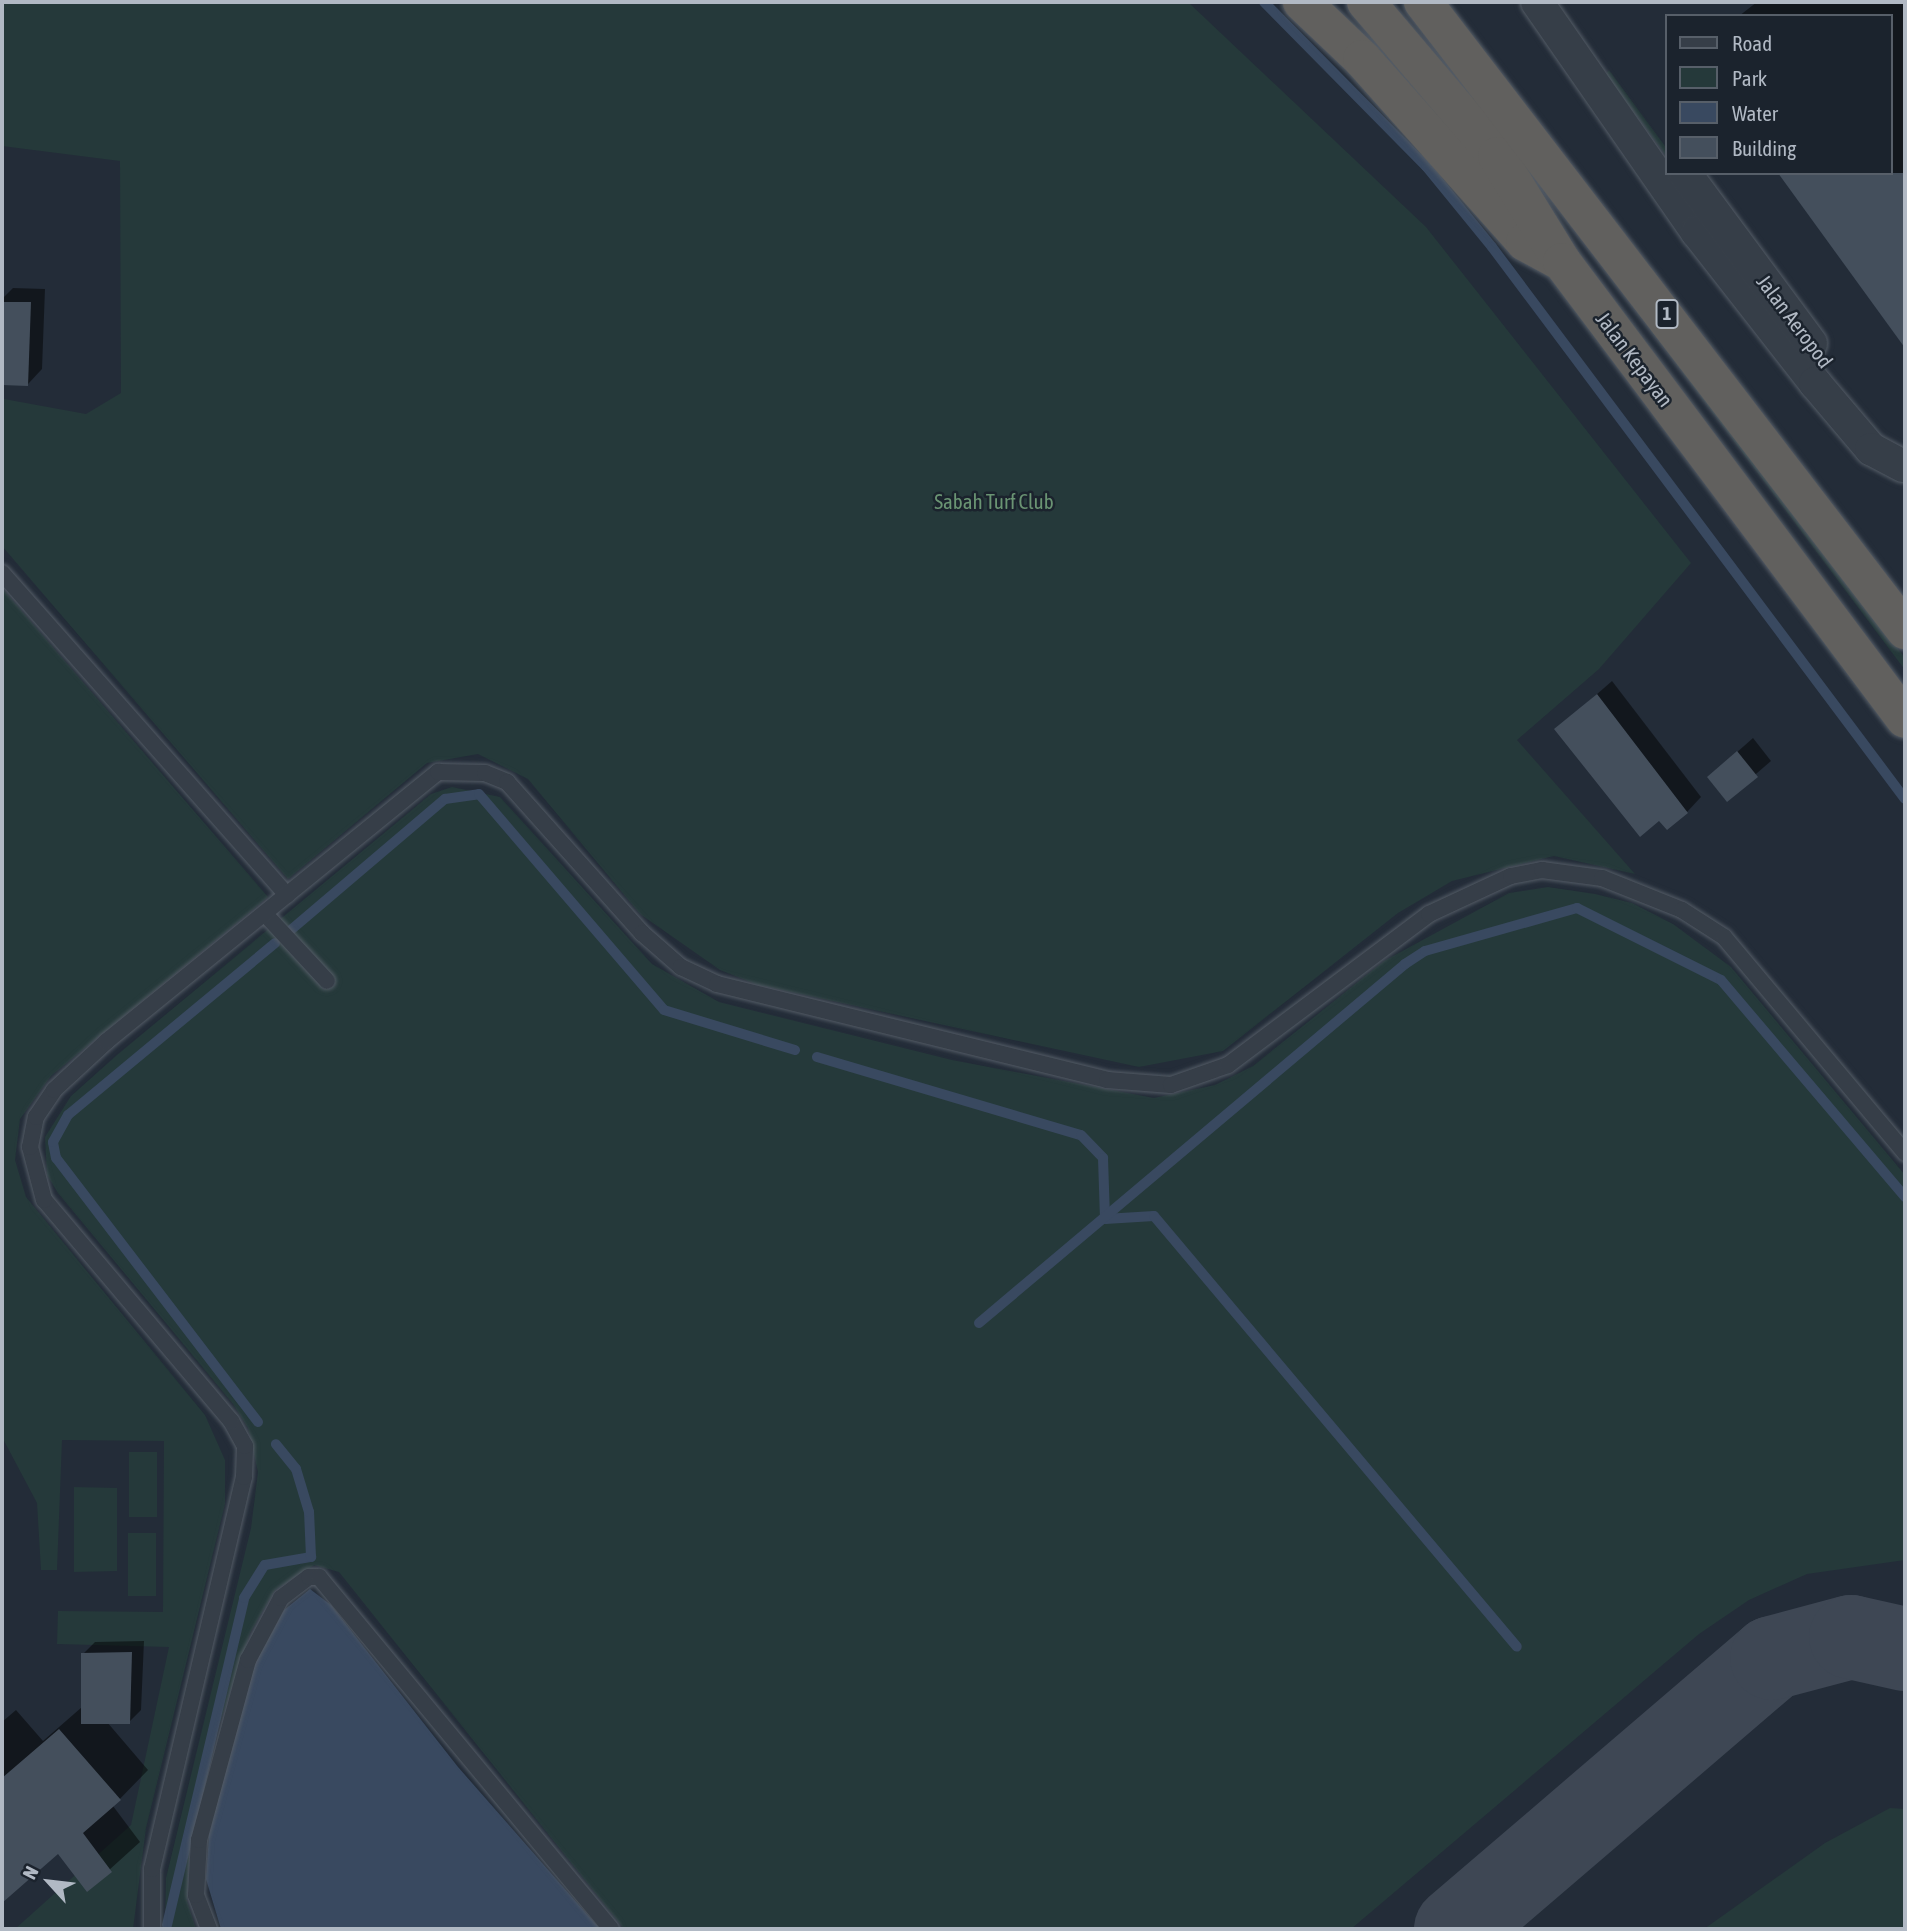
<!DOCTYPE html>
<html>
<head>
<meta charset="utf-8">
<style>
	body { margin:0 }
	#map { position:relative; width:1907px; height:1931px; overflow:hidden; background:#232c38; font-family:"Asap Condensed",sans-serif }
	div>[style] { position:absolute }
	.green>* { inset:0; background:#25393a }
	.water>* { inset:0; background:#394960 }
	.shadow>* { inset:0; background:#0007 }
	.stream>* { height:10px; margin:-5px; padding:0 5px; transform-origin:5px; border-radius:5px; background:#394960 }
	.taxiway>* { height:84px; margin:-42px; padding:0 42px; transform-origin:42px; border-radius:42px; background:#3e4754 }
	.building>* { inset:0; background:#444f5c }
	.roads { filter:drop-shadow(0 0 2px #545c66) drop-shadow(0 0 2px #545c66) }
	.service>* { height:16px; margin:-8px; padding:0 8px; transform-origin:8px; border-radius:8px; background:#363e48 }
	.minor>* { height:32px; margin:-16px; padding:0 16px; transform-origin:16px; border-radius:16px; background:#363e48 }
	.trunk>* { height:38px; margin:-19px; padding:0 19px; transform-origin:19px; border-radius:19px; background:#61605e }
	span { translate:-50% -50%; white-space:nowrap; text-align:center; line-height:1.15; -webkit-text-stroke:5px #1b232d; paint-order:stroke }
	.shield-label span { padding:2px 5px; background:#1b232d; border:2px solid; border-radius:5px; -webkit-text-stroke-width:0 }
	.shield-label { font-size:19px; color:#b1b9c4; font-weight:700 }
	.street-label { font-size:21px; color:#b1b9c4 }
	.park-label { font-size:21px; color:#6a9473 }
	.frame { position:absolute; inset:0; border:4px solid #b1b9c4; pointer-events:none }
	.legend { position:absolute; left:1665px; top:14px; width:228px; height:161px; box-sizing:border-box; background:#1b232d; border:2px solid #575f69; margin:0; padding:9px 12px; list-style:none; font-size:21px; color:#b1b9c4 }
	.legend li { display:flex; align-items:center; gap:14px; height:35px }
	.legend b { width:35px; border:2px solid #575f69 }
	.north { position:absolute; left:14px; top:1847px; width:70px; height:70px; -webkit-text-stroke:5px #1b232d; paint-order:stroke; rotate:297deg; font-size:19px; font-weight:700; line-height:28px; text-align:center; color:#b1b9c4 }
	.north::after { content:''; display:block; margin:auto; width:24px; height:32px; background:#b1b9c4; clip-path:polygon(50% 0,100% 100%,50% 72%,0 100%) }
</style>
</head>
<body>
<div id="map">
	<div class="green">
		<div style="clip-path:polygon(2px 2px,1188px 2px,1426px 227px,1691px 563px,1599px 669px,1517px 740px,1635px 874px,1554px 856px,1452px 881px,1398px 913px,1223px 1051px,1139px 1067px,758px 985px,720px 970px,640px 914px,528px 779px,478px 754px,427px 763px,288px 879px,2px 546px,4px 399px,86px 414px,121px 393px,120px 161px,2px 146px)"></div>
		<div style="clip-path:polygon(1609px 70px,1667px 149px,1667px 157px,1606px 74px)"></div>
		<div style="clip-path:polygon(1511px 143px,1905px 658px,1905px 670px)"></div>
		<div style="clip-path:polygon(2px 588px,268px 897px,51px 1076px,20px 1119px,15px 1160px,26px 1197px,205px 1415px,225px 1460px,225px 1504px,146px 1828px,133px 1929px,15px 1929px,131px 1825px,169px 1647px,57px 1644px,58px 1611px,163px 1612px,164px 1441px,62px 1440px,57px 1570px,41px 1570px,37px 1503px,2px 1437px)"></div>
		<div style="clip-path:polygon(452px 787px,500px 797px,652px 964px,719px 1002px,952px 1060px,1154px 1098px,1215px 1085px,1253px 1066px,1384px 961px,1509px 893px,1548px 887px,1595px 894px,1632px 903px,1673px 924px,1731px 967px,1905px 1175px,1905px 1560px,1807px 1574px,1749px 1600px,1699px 1634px,1351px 1929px,624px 1929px,339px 1572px,314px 1565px,275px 1590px,250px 1633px,206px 1765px,190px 1841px,187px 1901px,196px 1929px,165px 1929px,166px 1878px,251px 1528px,258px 1472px,248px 1428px,233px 1404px,58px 1193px,47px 1175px,45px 1137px,71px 1096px,117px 1055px,431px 794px)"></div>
		<div style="clip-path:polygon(129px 1452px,157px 1452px,157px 1517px,129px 1517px)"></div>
		<div style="clip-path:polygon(74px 1487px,117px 1488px,117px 1571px,74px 1572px)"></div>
		<div style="clip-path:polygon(128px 1533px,156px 1533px,156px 1596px,128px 1596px)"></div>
		<div style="clip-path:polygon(1890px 1808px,1905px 1809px,1905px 1929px,1704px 1929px,1825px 1843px)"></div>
	</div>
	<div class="water">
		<div style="clip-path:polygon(310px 1589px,331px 1605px,458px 1767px,600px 1929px,221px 1929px,206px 1879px,209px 1835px,241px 1709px,256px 1662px,284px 1610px)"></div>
	</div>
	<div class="shadow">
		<div style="clip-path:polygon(1757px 2px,1905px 2px,1905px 345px,1780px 173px,1891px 173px,1891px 16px,1739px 16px)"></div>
		<div style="clip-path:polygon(13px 288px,45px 289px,42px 369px,28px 384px,2px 383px,2px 299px)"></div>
		<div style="clip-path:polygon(1612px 681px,1701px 797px,1687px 812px,1557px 729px)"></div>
		<div style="clip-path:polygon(1753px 738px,1771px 761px,1727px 799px,1709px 777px)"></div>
		<div style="clip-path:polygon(144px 1641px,141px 1710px,129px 1722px,107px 1722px,148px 1770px,113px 1806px,140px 1842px,87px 1890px,59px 1852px,2px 1901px,2px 1722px,16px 1710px,43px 1741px,82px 1707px,83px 1654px,95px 1642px)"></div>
	</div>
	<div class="stream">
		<div style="left:1264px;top:2px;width:231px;rotate:45.4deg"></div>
		<div style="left:1426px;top:166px;width:104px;rotate:50.8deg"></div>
		<div style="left:1492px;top:247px;width:689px;rotate:53.2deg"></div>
		<div style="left:292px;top:929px;width:201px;rotate:-40.4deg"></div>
		<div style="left:445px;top:799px;width:34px;rotate:-8deg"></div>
		<div style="left:479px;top:794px;width:284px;rotate:49.4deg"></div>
		<div style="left:664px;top:1010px;width:137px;rotate:17deg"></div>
		<div style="left:817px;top:1057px;width:275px;rotate:16.5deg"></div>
		<div style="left:1081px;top:1135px;width:32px;rotate:46deg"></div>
		<div style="left:1103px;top:1158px;width:61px;rotate:88.1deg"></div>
		<div style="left:1105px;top:1219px;width:49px;rotate:-3.5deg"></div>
		<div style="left:1154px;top:1216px;width:563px;rotate:49.89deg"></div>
		<div style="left:979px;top:1323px;width:557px;rotate:-40.12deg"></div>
		<div style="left:1405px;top:964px;width:24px;rotate:-33deg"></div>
		<div style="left:1425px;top:951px;width:158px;rotate:-15.8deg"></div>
		<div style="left:1577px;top:908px;width:161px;rotate:26.6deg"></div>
		<div style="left:1721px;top:980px;width:285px;rotate:49.7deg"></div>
		<div style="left:258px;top:1422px;width:332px;rotate:-127.4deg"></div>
		<div style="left:56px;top:1158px;width:16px;rotate:-101deg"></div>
		<div style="left:53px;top:1142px;width:31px;rotate:-61deg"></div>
		<div style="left:68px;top:1115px;width:269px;rotate:-39.7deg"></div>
		<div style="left:167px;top:1925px;width:336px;rotate:-76.7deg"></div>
		<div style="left:244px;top:1598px;width:39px;rotate:-58deg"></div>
		<div style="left:265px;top:1565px;width:47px;rotate:-9.9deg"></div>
		<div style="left:311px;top:1557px;width:45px;rotate:-92.5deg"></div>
		<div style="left:309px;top:1512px;width:45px;rotate:-106.8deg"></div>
		<div style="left:296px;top:1469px;width:32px;rotate:-129deg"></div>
	</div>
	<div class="taxiway">
		<div style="left:1456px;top:1929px;width:416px;rotate:-40.6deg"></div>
		<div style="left:1772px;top:1658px;width:82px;rotate:-14.9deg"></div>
		<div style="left:1851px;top:1637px;width:55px;rotate:12.5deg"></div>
	</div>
	<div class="building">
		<div style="clip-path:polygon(1778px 173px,1905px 173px,1905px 348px)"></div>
		<div style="clip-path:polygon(2px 302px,31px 302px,28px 386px,2px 385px)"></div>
		<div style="clip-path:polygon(1597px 694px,1688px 813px,1667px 830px,1659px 821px,1640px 837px,1554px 729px)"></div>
		<div style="clip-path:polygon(1737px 751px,1758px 777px,1727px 802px,1707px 777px)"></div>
		<div style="clip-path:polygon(132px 1652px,130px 1724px,81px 1724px,81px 1653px)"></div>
		<div style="clip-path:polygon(59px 1729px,121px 1800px,83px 1833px,112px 1872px,87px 1892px,58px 1854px,2px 1903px,2px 1778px)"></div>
	</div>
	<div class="roads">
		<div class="service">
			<div style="left:2px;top:573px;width:430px;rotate:48.5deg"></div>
			<div style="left:265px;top:914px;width:91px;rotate:47.2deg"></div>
			<div style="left:152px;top:1929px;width:60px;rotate:-90deg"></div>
			<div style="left:152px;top:1869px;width:403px;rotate:-76.8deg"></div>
			<div style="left:244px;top:1477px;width:31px;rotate:-88deg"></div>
			<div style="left:245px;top:1446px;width:29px;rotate:-119deg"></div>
			<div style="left:231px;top:1421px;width:289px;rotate:-130.2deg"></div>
			<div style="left:44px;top:1200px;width:55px;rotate:-104.8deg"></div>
			<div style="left:30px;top:1147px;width:31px;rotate:-79deg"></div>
			<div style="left:36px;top:1117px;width:32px;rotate:-56deg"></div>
			<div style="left:54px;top:1090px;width:72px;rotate:-42.8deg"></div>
			<div style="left:107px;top:1041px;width:427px;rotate:-39.1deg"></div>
			<div style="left:438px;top:772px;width:47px;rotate:1.2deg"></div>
			<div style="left:485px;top:773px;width:24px;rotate:22deg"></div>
			<div style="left:507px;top:782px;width:203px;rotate:48.2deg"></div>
			<div style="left:642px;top:933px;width:52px;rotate:41.1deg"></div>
			<div style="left:681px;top:967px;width:40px;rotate:25deg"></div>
			<div style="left:717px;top:984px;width:402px;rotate:13.8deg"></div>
			<div style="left:1107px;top:1080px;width:64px;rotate:4.5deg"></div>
			<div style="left:1171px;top:1085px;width:60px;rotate:-19.3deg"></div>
			<div style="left:1228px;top:1065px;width:251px;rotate:-36.9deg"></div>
			<div style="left:1429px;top:914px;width:90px;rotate:-24.9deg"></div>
			<div style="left:1511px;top:876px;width:32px;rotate:-11deg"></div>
			<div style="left:1542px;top:870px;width:61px;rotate:7.6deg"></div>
			<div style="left:1602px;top:878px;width:86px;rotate:21.8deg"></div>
			<div style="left:1682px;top:910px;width:50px;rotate:32.7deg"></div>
			<div style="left:1724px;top:937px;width:282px;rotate:50deg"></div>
			<div style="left:209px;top:1929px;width:36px;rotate:-111deg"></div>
			<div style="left:196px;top:1895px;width:55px;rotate:-86.9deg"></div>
			<div style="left:199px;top:1840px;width:187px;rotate:-74.8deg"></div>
			<div style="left:248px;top:1660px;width:70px;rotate:-62deg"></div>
			<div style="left:281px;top:1598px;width:35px;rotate:-37deg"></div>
			<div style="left:309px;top:1577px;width:10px"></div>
			<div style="left:319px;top:1577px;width:457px;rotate:50.3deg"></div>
		</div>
		<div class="minor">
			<div style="left:1537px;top:2px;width:280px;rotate:55.2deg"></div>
			<div style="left:1697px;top:232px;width:192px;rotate:52deg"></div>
			<div style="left:1815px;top:383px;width:87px;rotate:49.7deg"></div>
			<div style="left:1871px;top:449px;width:36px;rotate:28deg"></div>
			<div style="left:1685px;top:173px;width:212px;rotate:53.5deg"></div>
		</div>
		<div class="trunk">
			<div style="left:1302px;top:2px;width:83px;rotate:43.5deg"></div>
			<div style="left:1362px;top:59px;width:245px;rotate:48.3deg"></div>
			<div style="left:1525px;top:242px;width:42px;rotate:28.4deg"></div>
			<div style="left:1366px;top:2px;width:202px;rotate:49.6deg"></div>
			<div style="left:1497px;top:156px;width:124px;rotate:58.5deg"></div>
			<div style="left:1562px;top:262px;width:571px;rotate:53.11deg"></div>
			<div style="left:1423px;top:2px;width:792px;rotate:52.49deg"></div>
		</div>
	</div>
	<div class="shield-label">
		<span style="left:1667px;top:314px">1</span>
	</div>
	<div class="street-label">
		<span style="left:1795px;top:321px;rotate:53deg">Jalan Aeropod</span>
		<span style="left:1635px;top:359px;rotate:53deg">Jalan Kepayan</span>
	</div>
	<div class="park-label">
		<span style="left:994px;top:501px">Sabah Turf Club</span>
	</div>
	<div class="frame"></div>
	<ul class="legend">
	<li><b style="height:9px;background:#363e48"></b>Road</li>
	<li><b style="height:19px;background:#25393a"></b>Park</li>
	<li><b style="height:19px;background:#394960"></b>Water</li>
	<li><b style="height:19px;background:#444f5c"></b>Building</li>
	</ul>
	<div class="north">N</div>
</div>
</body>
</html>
